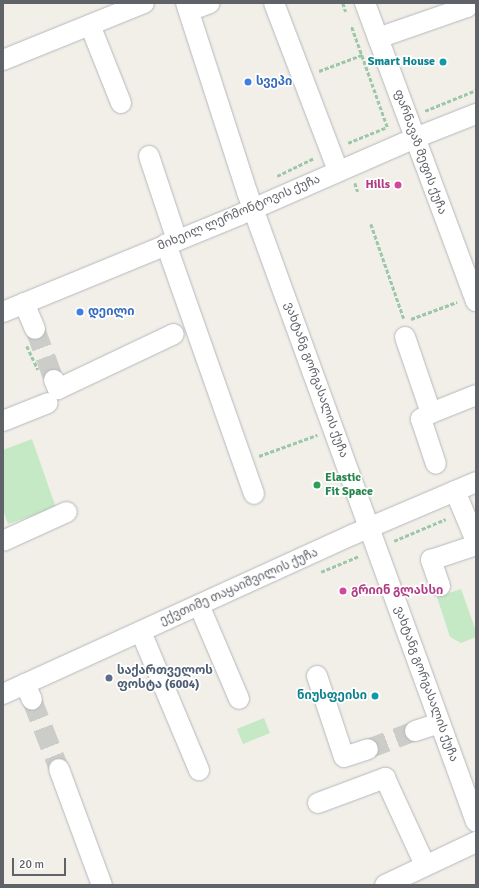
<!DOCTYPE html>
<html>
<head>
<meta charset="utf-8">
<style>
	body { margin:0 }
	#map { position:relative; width:479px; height:888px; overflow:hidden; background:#f1efe8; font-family:Signika,"Noto Sans Georgian",sans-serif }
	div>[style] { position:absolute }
	.green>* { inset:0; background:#c5e8c5 }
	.minor-tunnel>* { height:20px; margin-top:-10px; transform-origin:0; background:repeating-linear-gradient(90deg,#ccccc8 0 20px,transparent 0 30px) }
	.path>* { height:2.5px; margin-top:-1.25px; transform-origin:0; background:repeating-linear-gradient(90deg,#9cc7a9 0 4px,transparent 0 6px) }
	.roads { filter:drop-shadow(0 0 1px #b5b8bc) drop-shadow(0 0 1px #b5b8bc) }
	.minor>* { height:20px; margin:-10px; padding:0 10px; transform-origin:10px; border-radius:10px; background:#fff }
	.dots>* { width:11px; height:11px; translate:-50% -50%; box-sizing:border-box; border:2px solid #fff; border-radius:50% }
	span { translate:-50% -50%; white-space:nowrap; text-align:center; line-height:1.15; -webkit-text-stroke:3.5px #fff; paint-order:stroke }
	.culture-label { font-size:12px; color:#0d838f; font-weight:700 }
	.right { translate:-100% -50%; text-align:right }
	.shop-label { font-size:12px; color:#366cbe; font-weight:700 }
	.left { translate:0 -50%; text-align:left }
	.street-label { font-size:12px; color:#5f6368 }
	.hotel-label { font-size:12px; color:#b23c85; font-weight:700 }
	.leisure-label { font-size:12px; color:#27864d; font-weight:700 }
	.service-label { font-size:12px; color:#4e5e75; font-weight:700 }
	.frame { position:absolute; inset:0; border:4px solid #5f6368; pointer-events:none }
	.scale { position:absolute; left:12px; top:858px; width:54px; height:18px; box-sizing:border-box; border:2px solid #5f6368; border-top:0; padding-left:5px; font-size:12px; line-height:14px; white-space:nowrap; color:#5f6368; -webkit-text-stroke:3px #fff; paint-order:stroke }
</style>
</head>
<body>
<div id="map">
	<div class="green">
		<div style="clip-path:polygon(32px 439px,56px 508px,8px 524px,3px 510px,3px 450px)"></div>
		<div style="clip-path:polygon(461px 589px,476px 631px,476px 637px,461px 643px,450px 637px,437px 597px)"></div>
		<div style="clip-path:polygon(264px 718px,270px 733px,243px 744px,237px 729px)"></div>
	</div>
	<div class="minor-tunnel">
		<div style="left:35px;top:329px;width:54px;rotate:69.6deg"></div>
		<div style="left:32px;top:700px;width:74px;rotate:68.6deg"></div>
		<div style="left:368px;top:749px;width:50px;rotate:-21deg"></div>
	</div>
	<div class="path">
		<div style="left:343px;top:3px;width:9px;rotate:72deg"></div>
		<div style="left:319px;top:71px;width:46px;rotate:-20.4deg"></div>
		<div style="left:425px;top:111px;width:55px;rotate:-22.4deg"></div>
		<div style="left:348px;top:143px;width:42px;rotate:-22.3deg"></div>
		<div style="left:387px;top:127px;width:107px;rotate:-109.6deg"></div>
		<div style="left:277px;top:176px;width:41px;rotate:-25.9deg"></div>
		<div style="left:355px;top:183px;width:9px;rotate:72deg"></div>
		<div style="left:371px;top:224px;width:101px;rotate:70.8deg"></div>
		<div style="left:411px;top:319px;width:49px;rotate:-20.3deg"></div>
		<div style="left:27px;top:346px;width:26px;rotate:65deg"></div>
		<div style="left:259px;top:456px;width:62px;rotate:-19.9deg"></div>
		<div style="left:394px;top:541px;width:56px;rotate:-22.9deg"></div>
		<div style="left:321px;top:572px;width:41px;rotate:-22.8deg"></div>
	</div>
	<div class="roads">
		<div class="minor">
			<div style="left:186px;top:3px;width:199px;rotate:72.1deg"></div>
			<div style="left:247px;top:192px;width:670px;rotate:70.02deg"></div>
			<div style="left:274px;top:3px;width:180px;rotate:69.1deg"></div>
			<div style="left:365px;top:3px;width:318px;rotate:69.6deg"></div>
			<div style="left:189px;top:11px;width:22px;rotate:-21deg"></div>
			<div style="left:90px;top:25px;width:84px;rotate:68.3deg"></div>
			<div style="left:378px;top:38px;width:94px;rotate:-19.2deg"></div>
			<div style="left:467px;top:7px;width:4px;rotate:-117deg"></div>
			<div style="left:3px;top:60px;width:152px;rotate:-22deg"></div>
			<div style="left:149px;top:156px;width:89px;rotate:71.6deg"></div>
			<div style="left:166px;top:244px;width:265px;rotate:70.6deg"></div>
			<div style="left:24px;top:303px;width:28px;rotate:67deg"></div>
			<div style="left:3px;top:312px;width:255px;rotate:-22.3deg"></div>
			<div style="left:239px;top:215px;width:192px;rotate:-23.6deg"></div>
			<div style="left:415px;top:138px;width:66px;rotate:-21.5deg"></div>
			<div style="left:405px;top:337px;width:80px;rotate:71.1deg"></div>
			<div style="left:431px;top:413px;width:48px;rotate:-21.8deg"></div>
			<div style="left:54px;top:380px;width:10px;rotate:66deg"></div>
			<div style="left:58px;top:389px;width:128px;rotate:-25.4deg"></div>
			<div style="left:431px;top:413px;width:12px;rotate:149deg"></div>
			<div style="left:421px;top:419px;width:47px;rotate:71.6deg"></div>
			<div style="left:3px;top:421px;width:48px;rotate:-21.8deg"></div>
			<div style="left:455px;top:491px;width:54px;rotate:67.2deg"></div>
			<div style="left:3px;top:541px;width:70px;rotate:-24.4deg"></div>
			<div style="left:440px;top:586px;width:28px;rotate:-109deg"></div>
			<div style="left:431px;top:560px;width:47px;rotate:-18.4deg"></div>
			<div style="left:199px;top:605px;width:102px;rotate:66.9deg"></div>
			<div style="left:141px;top:632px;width:150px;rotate:67.2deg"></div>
			<div style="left:317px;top:676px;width:85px;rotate:71.6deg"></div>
			<div style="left:344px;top:757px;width:25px;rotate:-18deg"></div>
			<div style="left:25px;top:684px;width:17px;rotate:66deg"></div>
			<div style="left:3px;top:694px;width:384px;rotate:-24.5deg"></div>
			<div style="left:352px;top:535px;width:135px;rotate:-23.1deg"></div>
			<div style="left:415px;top:731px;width:26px;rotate:-18deg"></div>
			<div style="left:59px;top:769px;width:124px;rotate:69.7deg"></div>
			<div style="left:318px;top:803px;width:72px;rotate:-20.5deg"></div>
			<div style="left:385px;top:778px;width:96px;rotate:65.3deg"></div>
			<div style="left:385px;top:885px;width:101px;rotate:-25.3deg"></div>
		</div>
	</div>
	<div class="dots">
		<div style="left:443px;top:62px;background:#0f9aa8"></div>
		<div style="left:248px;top:82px;background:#3f7fe0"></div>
		<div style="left:398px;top:185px;background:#d1479c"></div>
		<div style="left:80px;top:312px;background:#3f7fe0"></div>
		<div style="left:317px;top:485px;background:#2e9e5b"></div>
		<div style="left:343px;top:591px;background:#d1479c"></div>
		<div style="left:109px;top:678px;background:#5c6f8a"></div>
		<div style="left:375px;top:696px;background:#0f9aa8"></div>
	</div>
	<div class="culture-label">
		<span class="right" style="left:435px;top:62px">Smart House</span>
		<span class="right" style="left:367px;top:696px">ნიუსფეისი</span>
	</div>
	<div class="shop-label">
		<span class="left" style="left:256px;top:82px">სვეპი</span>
		<span class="left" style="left:88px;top:312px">დეილი</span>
	</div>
	<div class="street-label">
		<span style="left:420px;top:152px;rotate:70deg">ფარნავაზ მეფის ქუჩა</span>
		<span style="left:239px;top:213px;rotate:-23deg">მიხეილ ლერმონტოვის ქუჩა</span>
		<span style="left:316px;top:380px;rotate:70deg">ვახტანგ გორგასალის ქუჩა</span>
		<span style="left:239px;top:587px;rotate:-24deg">ექვთიმე თაყაიშვილის ქუჩა</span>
		<span style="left:426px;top:684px;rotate:70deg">ვახტანგ გორგასალის ქუჩა</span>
	</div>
	<div class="hotel-label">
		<span class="right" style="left:390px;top:185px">Hills</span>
		<span class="left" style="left:351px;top:591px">გრიინ გლასსი</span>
	</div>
	<div class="leisure-label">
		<span class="left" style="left:325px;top:485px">Elastic<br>Fit Space</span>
	</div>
	<div class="service-label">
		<span class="left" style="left:117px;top:678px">საქართველოს<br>ფოსტა (6004)</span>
	</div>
	<div class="frame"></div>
	<div class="scale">20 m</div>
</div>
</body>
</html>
